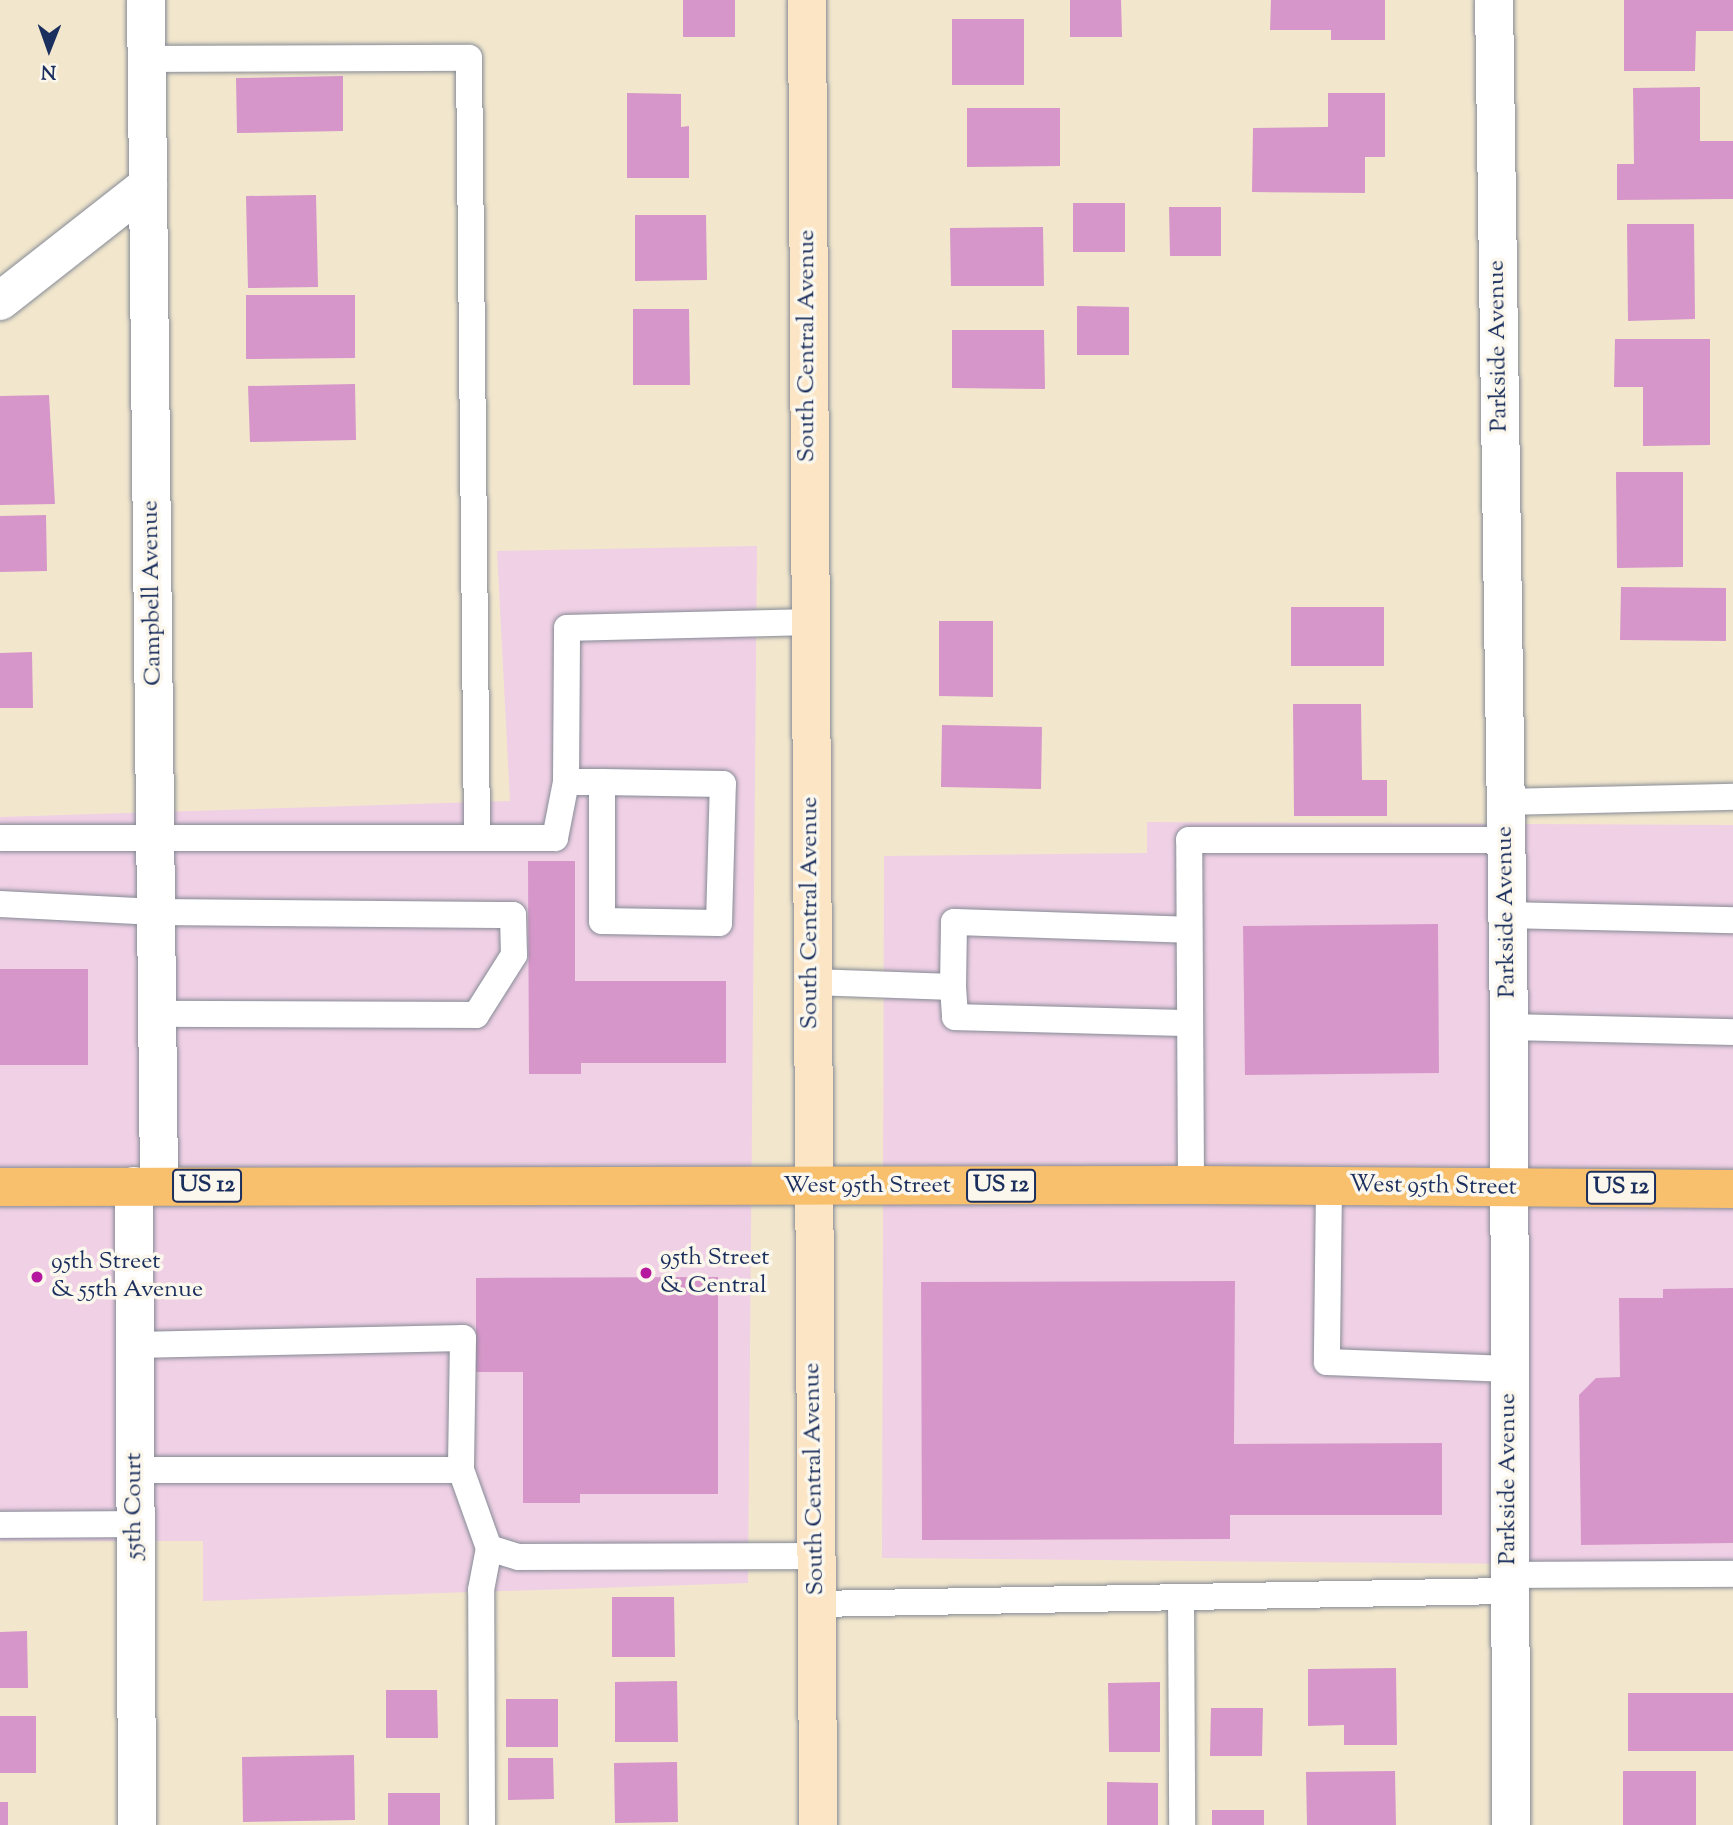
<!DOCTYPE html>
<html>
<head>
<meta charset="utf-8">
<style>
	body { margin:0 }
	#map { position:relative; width:1733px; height:1825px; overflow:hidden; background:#f2e7cd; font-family:"Sorts Mill Goudy",serif }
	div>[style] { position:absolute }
	.built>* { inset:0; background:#f0d0e5 }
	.building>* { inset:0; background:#d696c9 }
	.roads { filter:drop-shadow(0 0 2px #868b96) drop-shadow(0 0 2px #868b96) }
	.lane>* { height:26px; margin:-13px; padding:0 13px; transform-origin:13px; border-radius:13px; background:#fff }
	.street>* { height:38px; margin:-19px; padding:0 19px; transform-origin:19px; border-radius:19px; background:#fff }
	.secondary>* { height:38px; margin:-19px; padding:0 19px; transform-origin:19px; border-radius:19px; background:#fce5c4 }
	.primary>* { height:38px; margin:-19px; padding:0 19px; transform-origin:19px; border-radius:19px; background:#f8bf6c }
	.dots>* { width:19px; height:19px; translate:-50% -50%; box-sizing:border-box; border:4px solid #fbf7ec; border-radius:50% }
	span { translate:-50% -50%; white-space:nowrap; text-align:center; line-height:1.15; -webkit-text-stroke:7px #fbf7ec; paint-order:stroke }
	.shield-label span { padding:2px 5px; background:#fbf7ec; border:2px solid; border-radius:5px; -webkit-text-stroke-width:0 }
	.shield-label { font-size:23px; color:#1b2f5e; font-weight:700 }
	.street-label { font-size:24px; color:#1b2f5e }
	.poi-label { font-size:24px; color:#1b2f5e }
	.left { translate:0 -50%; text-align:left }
	.north { position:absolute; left:14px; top:14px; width:70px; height:70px; -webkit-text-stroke:5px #fbf7ec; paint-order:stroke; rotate:181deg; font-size:19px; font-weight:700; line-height:28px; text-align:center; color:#1b2f5e }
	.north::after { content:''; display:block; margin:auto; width:24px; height:32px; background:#1b2f5e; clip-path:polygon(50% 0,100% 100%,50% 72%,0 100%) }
</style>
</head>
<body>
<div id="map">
	<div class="built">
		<div style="clip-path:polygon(757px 546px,748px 1583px,203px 1601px,203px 1541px,0 1541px,0 817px,510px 801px,497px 551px)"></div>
		<div style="clip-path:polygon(1147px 822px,1733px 825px,1733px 1566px,882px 1558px,884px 856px,1147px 853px)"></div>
	</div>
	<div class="building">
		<div style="clip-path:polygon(683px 0,735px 0,735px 37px,683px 37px)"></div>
		<div style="clip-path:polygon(1070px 0,1121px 0,1122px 37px,1070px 37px)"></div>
		<div style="clip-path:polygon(1271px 0,1385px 0,1385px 40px,1331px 40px,1331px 30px,1270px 30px)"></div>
		<div style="clip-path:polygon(1624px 0,1733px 0,1733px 31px,1696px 31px,1695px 71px,1624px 71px)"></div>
		<div style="clip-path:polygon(952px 19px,1024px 19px,1024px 85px,952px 85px)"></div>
		<div style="clip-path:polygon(343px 76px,343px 131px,237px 133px,236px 78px)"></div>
		<div style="clip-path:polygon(1700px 87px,1700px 141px,1733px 141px,1733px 199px,1617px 200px,1617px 164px,1634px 164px,1633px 88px)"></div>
		<div style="clip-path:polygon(627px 93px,681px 94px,681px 127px,689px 126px,689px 178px,627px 178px)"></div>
		<div style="clip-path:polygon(1328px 93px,1385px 93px,1385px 157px,1365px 157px,1365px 193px,1252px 192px,1253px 128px,1328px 127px)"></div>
		<div style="clip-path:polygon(967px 108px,1060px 108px,1060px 166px,967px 167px)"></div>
		<div style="clip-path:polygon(316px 195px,318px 287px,248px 288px,246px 196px)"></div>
		<div style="clip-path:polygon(1073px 203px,1125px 203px,1125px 252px,1073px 252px)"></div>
		<div style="clip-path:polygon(1169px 207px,1221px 207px,1221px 256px,1170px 256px)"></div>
		<div style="clip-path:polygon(635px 215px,706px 215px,707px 280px,635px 281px)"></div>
		<div style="clip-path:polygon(1627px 224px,1694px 224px,1695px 319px,1628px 321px)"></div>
		<div style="clip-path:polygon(1043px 227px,1044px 286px,951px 286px,950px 228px)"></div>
		<div style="clip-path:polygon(246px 295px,355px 295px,355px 358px,246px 359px)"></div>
		<div style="clip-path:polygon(1077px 306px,1129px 307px,1129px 355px,1077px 355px)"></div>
		<div style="clip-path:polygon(633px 309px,689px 309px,690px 385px,633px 385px)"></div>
		<div style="clip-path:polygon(952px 330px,1044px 330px,1045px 389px,952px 388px)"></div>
		<div style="clip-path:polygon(1615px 339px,1710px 339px,1710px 445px,1643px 446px,1643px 387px,1614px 387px)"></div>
		<div style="clip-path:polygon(355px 384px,356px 440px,250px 442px,248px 386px)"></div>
		<div style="clip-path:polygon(49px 395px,55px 504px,0 505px,0 396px)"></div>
		<div style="clip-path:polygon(1616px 472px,1683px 472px,1683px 567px,1617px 568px)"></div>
		<div style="clip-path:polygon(46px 515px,47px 571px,0 572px,0 516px)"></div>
		<div style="clip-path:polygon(1621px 587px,1726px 588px,1726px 641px,1620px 640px)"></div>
		<div style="clip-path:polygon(1291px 607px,1384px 607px,1384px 666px,1291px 666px)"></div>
		<div style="clip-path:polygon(939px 621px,993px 621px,993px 697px,939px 696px)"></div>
		<div style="clip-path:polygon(32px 652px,33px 708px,0 708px,0 653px)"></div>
		<div style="clip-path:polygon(1293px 704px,1361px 704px,1362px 780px,1387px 780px,1387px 816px,1294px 816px)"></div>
		<div style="clip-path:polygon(942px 725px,1042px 727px,1041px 789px,941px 787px)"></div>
		<div style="clip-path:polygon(528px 861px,575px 861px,575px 981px,726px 981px,726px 1063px,581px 1063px,581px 1074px,529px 1074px)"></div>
		<div style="clip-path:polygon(1438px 924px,1439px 1073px,1245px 1075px,1243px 926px)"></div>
		<div style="clip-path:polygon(0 969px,88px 969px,88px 1065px,0 1065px)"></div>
		<div style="clip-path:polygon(718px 1277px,718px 1494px,580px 1494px,580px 1503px,523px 1503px,523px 1372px,476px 1372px,476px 1278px)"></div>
		<div style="clip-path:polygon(1235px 1281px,1234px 1444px,1442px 1443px,1442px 1515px,1230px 1515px,1230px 1539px,922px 1540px,921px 1282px)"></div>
		<div style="clip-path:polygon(1733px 1288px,1733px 1543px,1581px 1545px,1579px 1395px,1596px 1378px,1620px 1377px,1619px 1298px,1663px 1298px,1663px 1289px)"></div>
		<div style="clip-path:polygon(612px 1597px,674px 1597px,675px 1657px,612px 1657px)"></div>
		<div style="clip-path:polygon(27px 1631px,28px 1688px,0 1688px,0 1632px)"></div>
		<div style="clip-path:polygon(1396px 1668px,1397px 1745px,1344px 1745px,1344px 1725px,1308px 1726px,1308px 1669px)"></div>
		<div style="clip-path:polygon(677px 1681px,678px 1742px,615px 1742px,615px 1682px)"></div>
		<div style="clip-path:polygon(1160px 1682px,1160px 1752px,1109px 1752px,1108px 1683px)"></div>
		<div style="clip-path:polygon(386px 1690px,437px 1690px,438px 1738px,386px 1738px)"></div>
		<div style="clip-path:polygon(1628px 1693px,1733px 1693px,1733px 1751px,1628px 1751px)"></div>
		<div style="clip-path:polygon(506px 1699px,558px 1699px,558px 1747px,506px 1747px)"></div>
		<div style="clip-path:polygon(1211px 1708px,1263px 1708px,1262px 1756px,1210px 1756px)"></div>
		<div style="clip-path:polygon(0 1716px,36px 1716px,36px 1773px,0 1773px)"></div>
		<div style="clip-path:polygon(354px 1755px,355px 1820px,243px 1822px,242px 1757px)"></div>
		<div style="clip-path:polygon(508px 1758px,553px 1758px,554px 1799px,508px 1800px)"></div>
		<div style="clip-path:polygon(677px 1762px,678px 1822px,615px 1823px,614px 1763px)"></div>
		<div style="clip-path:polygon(1395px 1771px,1396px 1825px,1307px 1825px,1306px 1772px)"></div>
		<div style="clip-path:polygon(1623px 1771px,1696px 1771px,1696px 1825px,1623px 1825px)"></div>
		<div style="clip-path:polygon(1107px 1782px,1158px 1783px,1158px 1825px,1107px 1825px)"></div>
		<div style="clip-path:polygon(388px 1793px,440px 1793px,440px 1825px,388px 1825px)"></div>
		<div style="clip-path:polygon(0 1802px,8px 1802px,8px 1825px,0 1825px)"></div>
		<div style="clip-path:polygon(1212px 1810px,1264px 1810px,1264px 1825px,1212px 1825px)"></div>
	</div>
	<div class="roads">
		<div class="lane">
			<div style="left:147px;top:59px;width:322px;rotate:-0.2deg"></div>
			<div style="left:469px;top:58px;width:780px;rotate:89.41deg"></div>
			<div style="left:602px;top:782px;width:139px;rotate:90deg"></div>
			<div style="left:602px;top:921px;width:117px;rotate:1deg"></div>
			<div style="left:719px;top:923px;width:139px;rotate:-88.4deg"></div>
			<div style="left:723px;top:784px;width:121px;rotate:-179.1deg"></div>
			<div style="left:602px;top:782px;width:36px;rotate:180deg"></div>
			<div style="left:566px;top:782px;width:154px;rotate:-89.6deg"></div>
			<div style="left:567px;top:628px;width:243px;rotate:-1.4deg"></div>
			<div style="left:1505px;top:802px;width:228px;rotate:-1.3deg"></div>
			<div style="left:0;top:838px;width:555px"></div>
			<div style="left:555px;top:838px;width:57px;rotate:-78.9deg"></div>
			<div style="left:0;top:904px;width:156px;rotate:2.9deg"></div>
			<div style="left:156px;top:912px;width:357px;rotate:0.5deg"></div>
			<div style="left:513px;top:915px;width:40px;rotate:88.6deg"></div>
			<div style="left:514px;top:955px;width:71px;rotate:122.3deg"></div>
			<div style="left:476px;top:1015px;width:319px;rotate:-179.8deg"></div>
			<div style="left:1507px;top:915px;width:226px;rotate:1.3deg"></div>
			<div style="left:812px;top:982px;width:141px;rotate:2deg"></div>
			<div style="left:953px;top:987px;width:65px;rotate:-89.1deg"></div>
			<div style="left:954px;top:922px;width:235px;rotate:1.9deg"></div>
			<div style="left:953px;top:987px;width:30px;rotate:86deg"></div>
			<div style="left:955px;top:1017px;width:235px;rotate:1.5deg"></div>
			<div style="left:1509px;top:1027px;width:224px;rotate:1.3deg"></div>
			<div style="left:1191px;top:1185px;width:345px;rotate:-90.3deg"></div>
			<div style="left:1189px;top:840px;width:317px"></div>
			<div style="left:1329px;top:1186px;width:176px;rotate:90.7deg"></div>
			<div style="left:1327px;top:1362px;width:183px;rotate:2.2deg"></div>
			<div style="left:135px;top:1345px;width:328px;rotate:-1.2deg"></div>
			<div style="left:463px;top:1338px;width:132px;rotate:90.9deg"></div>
			<div style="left:461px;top:1470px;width:326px;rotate:180deg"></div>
			<div style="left:461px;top:1470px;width:83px;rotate:70.3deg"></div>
			<div style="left:489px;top:1548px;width:31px;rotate:17deg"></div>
			<div style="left:519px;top:1557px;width:297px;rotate:-0.2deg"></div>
			<div style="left:0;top:1525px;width:135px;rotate:-0.4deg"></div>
			<div style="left:1508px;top:1575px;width:225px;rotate:-0.3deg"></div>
			<div style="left:1181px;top:1597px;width:228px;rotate:89.7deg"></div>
			<div style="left:816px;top:1604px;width:692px;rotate:-1.08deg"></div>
			<div style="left:482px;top:1825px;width:235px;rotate:-90.2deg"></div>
			<div style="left:481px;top:1590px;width:43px;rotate:-79.2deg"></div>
		</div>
		<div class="street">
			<div style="left:146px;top:0;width:1186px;rotate:89.37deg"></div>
			<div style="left:1494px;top:0;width:1027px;rotate:89.16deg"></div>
			<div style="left:1509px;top:1027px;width:798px;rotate:89.86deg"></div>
			<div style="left:0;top:301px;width:188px;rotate:-38.1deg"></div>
			<div style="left:134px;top:1186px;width:639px;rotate:89.73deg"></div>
		</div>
		<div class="secondary">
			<div style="left:807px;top:0;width:1825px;rotate:89.65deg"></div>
		</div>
		<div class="primary">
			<div style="left:0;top:1187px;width:1191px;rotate:-0.1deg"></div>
			<div style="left:1191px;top:1185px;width:542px;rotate:0.42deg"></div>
		</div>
	</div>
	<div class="dots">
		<div style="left:646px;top:1273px;background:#b5179e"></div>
		<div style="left:37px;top:1277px;background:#b5179e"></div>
	</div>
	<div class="shield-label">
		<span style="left:207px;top:1186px">US 12</span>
		<span style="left:1001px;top:1186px">US 12</span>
		<span style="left:1621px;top:1188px">US 12</span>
	</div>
	<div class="street-label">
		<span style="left:808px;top:346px;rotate:-90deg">South Central Avenue</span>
		<span style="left:1499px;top:346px;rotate:-91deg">Parkside Avenue</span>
		<span style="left:153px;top:593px;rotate:-91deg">Campbell Avenue</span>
		<span style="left:1507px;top:912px;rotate:-91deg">Parkside Avenue</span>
		<span style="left:811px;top:913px;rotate:-90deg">South Central Avenue</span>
		<span style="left:867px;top:1187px">West 95th Street</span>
		<span style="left:1433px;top:1187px;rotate:1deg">West 95th Street</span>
		<span style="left:815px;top:1479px;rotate:-91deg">South Central Avenue</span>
		<span style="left:1509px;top:1479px;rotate:-90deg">Parkside Avenue</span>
		<span style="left:135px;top:1506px;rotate:-90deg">55th Court</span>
	</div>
	<div class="poi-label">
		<span class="left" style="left:660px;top:1273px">95th Street<br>&amp; Central</span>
		<span class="left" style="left:51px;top:1277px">95th Street<br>&amp; 55th Avenue</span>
	</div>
	<div class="north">N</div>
</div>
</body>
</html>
